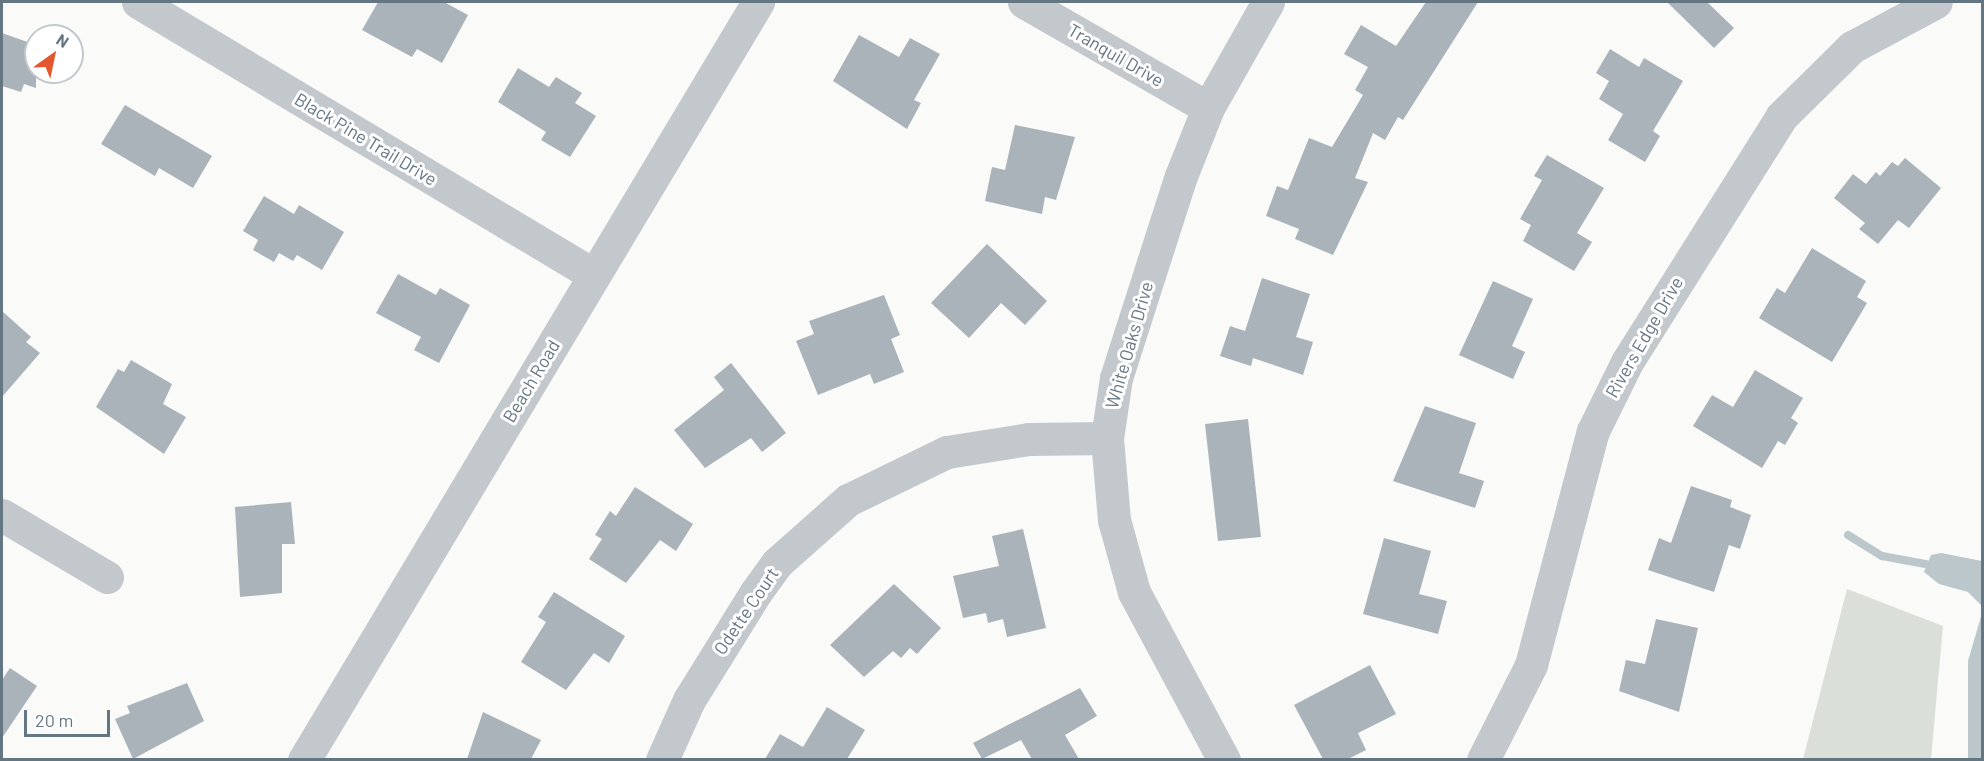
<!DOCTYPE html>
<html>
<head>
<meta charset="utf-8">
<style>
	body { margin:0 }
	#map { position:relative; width:1984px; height:761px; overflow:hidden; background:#fafaf8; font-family:Barlow,sans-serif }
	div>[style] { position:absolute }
	.green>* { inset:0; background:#dadfd7 }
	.water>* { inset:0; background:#bbc7cb }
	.stream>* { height:8px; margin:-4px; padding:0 4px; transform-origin:4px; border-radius:4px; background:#bbc7cb }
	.building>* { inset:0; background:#aab3b9 }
	.minor>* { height:33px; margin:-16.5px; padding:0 16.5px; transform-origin:16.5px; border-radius:16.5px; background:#c3c8cc }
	span { translate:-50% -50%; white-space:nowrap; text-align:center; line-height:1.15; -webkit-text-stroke:6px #fff; paint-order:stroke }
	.street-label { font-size:18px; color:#657683 }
	.frame { position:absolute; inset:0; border:3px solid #657683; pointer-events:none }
	.north { position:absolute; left:24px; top:24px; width:60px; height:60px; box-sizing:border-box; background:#fff; border:2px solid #c1c8cd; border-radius:50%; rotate:33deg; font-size:16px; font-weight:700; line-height:24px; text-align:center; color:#657683 }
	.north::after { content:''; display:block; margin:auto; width:21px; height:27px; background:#e4572e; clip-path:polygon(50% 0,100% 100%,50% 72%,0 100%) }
	.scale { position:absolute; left:24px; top:710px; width:86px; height:27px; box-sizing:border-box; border:3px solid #657683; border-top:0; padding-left:8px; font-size:18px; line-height:21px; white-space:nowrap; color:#657683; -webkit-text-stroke:4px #fff; paint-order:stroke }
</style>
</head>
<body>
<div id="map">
	<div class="green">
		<div style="clip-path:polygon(1847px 589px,1943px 626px,1931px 759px,1803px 759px)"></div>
	</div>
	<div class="water">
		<div style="clip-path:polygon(1941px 553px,1982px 561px,1982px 606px,1968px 592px,1939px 584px,1924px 572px,1931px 555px)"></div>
		<div style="clip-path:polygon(1982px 613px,1982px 759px,1968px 759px,1968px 661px)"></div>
	</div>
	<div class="stream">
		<div style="left:1848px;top:535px;width:40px;rotate:32deg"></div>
		<div style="left:1882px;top:556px;width:55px;rotate:10.5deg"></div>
	</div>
	<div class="building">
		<div style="clip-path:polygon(378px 2px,444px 2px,468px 15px,442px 63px,417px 49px,412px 57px,362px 30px)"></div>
		<div style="clip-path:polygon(1426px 2px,1478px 2px,1403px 120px,1398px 117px,1385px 140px,1373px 133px,1355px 178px,1368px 182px,1333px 255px,1295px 239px,1299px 229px,1266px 216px,1277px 186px,1288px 190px,1309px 138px,1332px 147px,1363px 95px,1355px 90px,1368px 67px,1344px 54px,1361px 25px,1396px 46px)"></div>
		<div style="clip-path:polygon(1667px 2px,1707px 2px,1734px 28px,1714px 48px)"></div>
		<div style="clip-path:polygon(2px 33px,36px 45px,36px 88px,24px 84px,21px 92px,2px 86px)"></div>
		<div style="clip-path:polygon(859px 35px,899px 57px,910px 38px,940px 54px,914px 100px,921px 103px,907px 129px,833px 81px)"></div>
		<div style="clip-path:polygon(1610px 49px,1639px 67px,1644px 58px,1683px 81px,1653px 131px,1660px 136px,1645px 162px,1608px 140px,1623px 114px,1599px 99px,1609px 81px,1596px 73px)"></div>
		<div style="clip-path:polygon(518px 68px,549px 87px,556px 77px,582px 93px,575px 103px,596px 116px,570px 157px,541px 140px,546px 132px,498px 102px)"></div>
		<div style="clip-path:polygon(125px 105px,212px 156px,193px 188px,159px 168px,155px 176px,101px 144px)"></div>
		<div style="clip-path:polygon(1015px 125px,1075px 137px,1056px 200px,1045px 197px,1042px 214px,985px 201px,992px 167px,1005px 170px)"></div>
		<div style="clip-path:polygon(1547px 155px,1604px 188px,1577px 233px,1592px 242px,1574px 271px,1523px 241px,1531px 225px,1520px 219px,1542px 180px,1534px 176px)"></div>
		<div style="clip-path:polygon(1905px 158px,1941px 188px,1909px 228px,1898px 220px,1878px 244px,1859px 229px,1865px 223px,1834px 198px,1853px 174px,1866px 184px,1876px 172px,1880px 176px,1892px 162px,1898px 166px)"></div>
		<div style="clip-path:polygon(264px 196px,294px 214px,299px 205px,344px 232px,322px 270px,297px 255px,293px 261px,279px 253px,274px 262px,253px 250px,258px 240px,243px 231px)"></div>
		<div style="clip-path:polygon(987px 244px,1047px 301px,1025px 325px,1001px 303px,969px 338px,931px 303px)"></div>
		<div style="clip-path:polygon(1812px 248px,1866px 281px,1857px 297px,1867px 303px,1832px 362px,1759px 318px,1777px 288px,1785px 293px)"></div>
		<div style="clip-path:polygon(398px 274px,436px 295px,440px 288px,470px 305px,439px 363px,414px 350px,421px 337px,376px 313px)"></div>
		<div style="clip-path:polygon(1262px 278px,1310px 294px,1296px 337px,1313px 342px,1303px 375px,1253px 358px,1251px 366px,1220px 356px,1230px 326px,1245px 331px)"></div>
		<div style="clip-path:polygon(1493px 281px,1533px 299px,1512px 346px,1525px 352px,1513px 379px,1459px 355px)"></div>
		<div style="clip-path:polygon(884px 295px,900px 335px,891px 339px,904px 372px,874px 384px,870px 374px,818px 395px,796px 341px,814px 334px,809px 321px)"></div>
		<div style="clip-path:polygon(2px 311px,31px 337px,26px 342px,40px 353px,2px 397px)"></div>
		<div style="clip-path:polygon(131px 360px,172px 384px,163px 404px,186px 417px,164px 454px,96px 407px,118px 369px,124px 372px)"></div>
		<div style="clip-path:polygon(731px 363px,786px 433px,762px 452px,751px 438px,705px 468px,674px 430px,724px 390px,714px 377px)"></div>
		<div style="clip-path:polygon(1755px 370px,1803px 398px,1791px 418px,1798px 423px,1785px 445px,1778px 441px,1762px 468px,1693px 426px,1712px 395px,1733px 407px)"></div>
		<div style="clip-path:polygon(1425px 406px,1476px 423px,1459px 473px,1484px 481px,1475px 508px,1393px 481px)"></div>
		<div style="clip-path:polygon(1248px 419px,1261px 537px,1218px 541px,1205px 424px)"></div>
		<div style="clip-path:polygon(1691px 486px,1732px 500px,1730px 507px,1751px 515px,1740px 549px,1729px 545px,1714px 592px,1648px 570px,1659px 538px,1671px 543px)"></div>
		<div style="clip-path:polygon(635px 487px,693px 524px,676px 551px,660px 540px,626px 583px,589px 559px,602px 539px,595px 535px,610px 511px,616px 516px)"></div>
		<div style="clip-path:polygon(291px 502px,295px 544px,282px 544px,282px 593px,240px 597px,235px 507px)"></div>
		<div style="clip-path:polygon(1023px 529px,1046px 628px,1007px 637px,1003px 619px,988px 623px,986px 613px,963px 618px,953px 576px,999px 566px,992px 536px)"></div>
		<div style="clip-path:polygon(1384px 538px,1431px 551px,1419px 594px,1447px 601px,1438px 634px,1363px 614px)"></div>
		<div style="clip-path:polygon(894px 584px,941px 628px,917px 654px,910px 648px,901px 658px,893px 651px,864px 677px,830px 645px)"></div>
		<div style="clip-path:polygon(554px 592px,625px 636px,609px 663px,594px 653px,566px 690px,521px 662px,546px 622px,538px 617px)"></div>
		<div style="clip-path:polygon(1656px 619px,1698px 628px,1679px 712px,1619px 691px,1626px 660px,1645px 664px)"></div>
		<div style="clip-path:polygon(1370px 665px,1396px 714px,1358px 733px,1366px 750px,1348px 759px,1323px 759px,1294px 705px)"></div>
		<div style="clip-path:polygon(10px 668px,37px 686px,2px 738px,2px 680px)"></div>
		<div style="clip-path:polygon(187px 683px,204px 721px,133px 759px,115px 719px,130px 713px,127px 706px)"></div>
		<div style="clip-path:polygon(1080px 688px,1097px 716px,1065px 735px,1079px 759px,1032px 759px,1021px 740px,982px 759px,973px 743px)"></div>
		<div style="clip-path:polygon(827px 707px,865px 730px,847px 759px,765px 759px,780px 734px,803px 747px)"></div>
		<div style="clip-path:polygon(483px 712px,541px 740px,531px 759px,467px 759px)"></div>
	</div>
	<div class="minor">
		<div style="left:138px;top:2px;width:531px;rotate:30.91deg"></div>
		<div style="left:1024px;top:2px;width:212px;rotate:29.9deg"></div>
		<div style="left:2px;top:515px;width:122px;rotate:30.6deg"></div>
		<div style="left:304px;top:760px;width:884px;rotate:-59.08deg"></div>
		<div style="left:662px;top:760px;width:66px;rotate:-65.8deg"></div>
		<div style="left:689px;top:700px;width:127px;rotate:-58.2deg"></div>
		<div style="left:756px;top:592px;width:36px;rotate:-54deg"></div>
		<div style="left:777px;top:563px;width:95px;rotate:-41.6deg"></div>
		<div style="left:848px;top:500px;width:110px;rotate:-25.9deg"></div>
		<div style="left:947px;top:452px;width:83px;rotate:-9deg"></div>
		<div style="left:1029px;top:439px;width:78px;rotate:-0.7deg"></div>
		<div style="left:1224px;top:760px;width:191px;rotate:-118.2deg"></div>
		<div style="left:1134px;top:592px;width:75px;rotate:-105.5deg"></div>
		<div style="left:1114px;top:520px;width:82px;rotate:-94.9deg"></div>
		<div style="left:1107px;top:438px;width:61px;rotate:-81.5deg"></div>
		<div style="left:1116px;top:378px;width:212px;rotate:-72.2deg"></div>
		<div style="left:1181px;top:176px;width:73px;rotate:-68.3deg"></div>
		<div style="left:1208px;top:108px;width:122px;rotate:-60.5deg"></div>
		<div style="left:1483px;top:760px;width:106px;rotate:-63.2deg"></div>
		<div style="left:1531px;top:665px;width:242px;rotate:-75.2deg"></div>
		<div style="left:1593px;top:431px;width:77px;rotate:-63.8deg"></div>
		<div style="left:1627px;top:362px;width:289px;rotate:-57.8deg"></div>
		<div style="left:1781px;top:117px;width:100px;rotate:-44.6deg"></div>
		<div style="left:1852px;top:47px;width:95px;rotate:-28.2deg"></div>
	</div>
	<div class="street-label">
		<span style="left:1116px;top:55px;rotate:30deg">Tranquil Drive</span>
		<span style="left:366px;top:139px;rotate:31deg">Black Pine Trail Drive</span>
		<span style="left:1644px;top:337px;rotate:-60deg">Rivers Edge Drive</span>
		<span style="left:1129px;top:345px;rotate:-74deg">White Oaks Drive</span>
		<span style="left:531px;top:381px;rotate:-59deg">Beach Road</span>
		<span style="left:746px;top:611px;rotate:-56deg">Odette Court</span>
	</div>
	<div class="frame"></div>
	<div class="north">N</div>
	<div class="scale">20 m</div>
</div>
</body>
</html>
